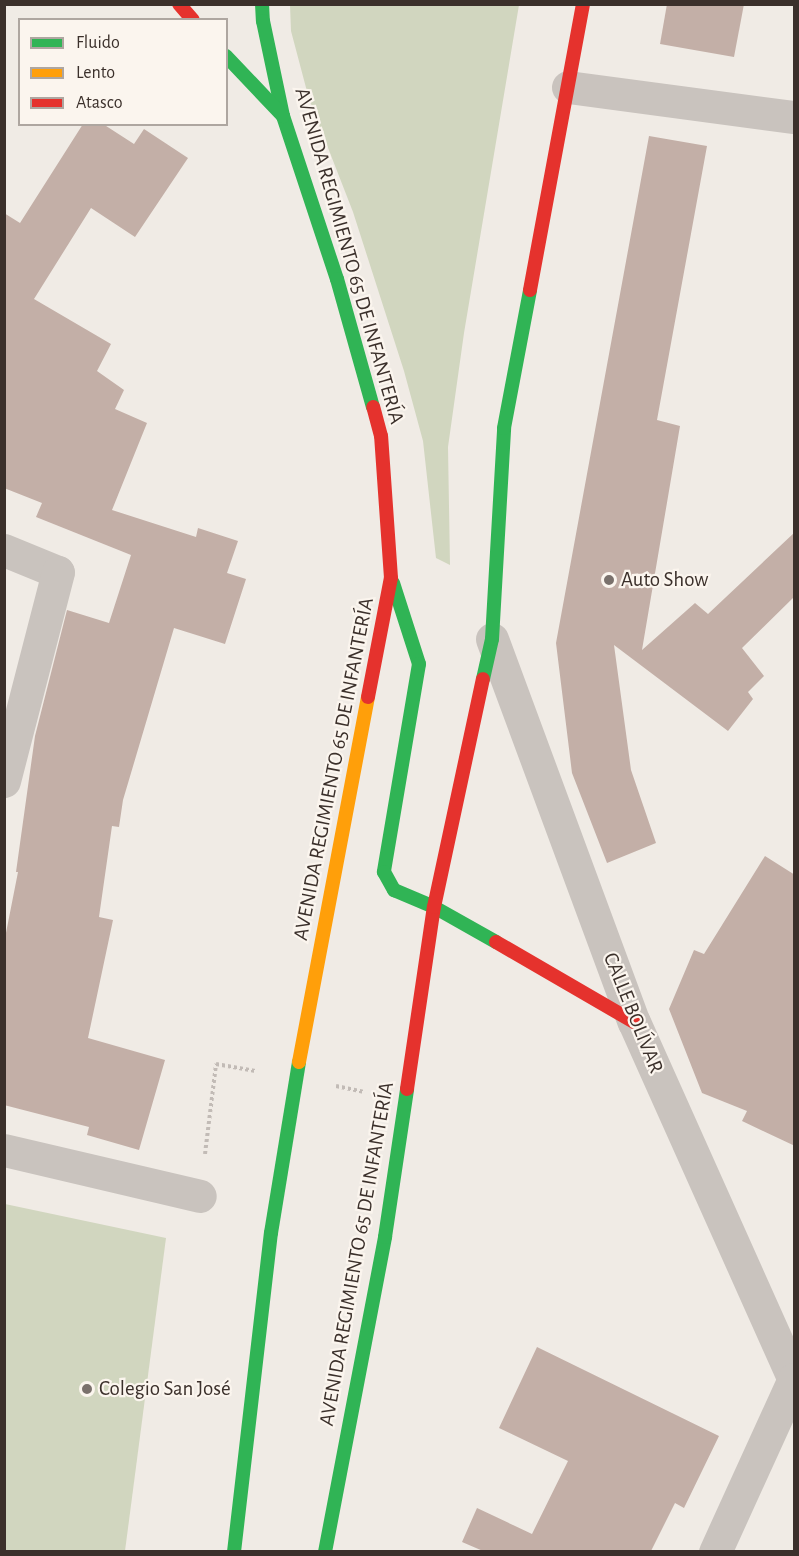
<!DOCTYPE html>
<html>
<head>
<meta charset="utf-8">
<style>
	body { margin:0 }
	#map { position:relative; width:799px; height:1556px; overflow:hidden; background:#f0ebe5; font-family:"Alegreya Sans",sans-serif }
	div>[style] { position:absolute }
	.green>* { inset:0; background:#d1d6bf }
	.building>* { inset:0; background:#c3afa7 }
	.path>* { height:4px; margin-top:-2px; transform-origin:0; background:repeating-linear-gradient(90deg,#c2bbb6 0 3px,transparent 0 6px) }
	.street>* { height:33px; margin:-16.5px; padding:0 16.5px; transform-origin:16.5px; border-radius:16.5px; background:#c9c3be }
	.fast>* { height:14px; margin:-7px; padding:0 7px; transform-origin:7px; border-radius:7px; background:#30b455 }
	.slow>* { height:14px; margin:-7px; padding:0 7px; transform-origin:7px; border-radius:7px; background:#ff9f0a }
	.jam>* { height:14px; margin:-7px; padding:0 7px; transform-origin:7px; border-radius:7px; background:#e5322d }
	.dots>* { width:16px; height:16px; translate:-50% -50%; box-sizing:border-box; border:3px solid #fbf5ee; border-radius:50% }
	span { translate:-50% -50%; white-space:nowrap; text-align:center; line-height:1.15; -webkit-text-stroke:4.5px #fbf5ee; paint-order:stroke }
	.street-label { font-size:21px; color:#3b302b }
	.poi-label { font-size:21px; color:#3b302b }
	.left { translate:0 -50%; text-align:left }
	.frame { position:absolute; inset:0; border:6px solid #3b302b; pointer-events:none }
	.legend { position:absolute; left:18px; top:18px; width:210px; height:108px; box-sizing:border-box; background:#fbf5ee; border:2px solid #aea6a0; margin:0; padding:8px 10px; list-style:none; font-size:18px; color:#3b302b }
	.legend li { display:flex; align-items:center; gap:12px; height:30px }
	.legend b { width:30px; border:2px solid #aea6a0 }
</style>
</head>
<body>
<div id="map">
	<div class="green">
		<div style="clip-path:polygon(290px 5px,519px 5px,464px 333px,448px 447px,450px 565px,436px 558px,423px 441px,404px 371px,353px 212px,309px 99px,291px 31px)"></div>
		<div style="clip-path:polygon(5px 1204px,166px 1238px,125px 1551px,5px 1551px)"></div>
	</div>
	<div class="building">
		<div style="clip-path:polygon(667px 4px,744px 4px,734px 57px,660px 44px)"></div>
		<div style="clip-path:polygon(83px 124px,103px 124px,134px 144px,144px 129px,188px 158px,135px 237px,91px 208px,34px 299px,111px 344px,97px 371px,124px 390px,115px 409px,147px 423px,112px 510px,196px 537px,198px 528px,238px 541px,227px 573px,246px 579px,225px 644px,174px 628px,123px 800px,119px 827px,112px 826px,99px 917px,113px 920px,88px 1038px,165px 1060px,139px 1150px,87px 1135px,89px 1127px,4px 1105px,4px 943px,18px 872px,16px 872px,35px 736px,67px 610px,109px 623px,131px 555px,36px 517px,42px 503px,4px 488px,4px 213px,20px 223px)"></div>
		<div style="clip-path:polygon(649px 136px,707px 146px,657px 420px,680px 426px,642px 650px,695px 603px,708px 614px,795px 532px,795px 596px,742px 648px,764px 676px,748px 692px,753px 699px,728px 731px,614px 645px,631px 770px,656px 843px,607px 863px,572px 773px,556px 643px)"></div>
		<div style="clip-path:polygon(765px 856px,795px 875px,795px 1146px,742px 1121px,747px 1111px,702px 1093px,669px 1009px,694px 950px,704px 954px)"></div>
		<div style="clip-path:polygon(537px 1347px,719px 1436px,684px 1508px,675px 1503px,651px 1551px,483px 1551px,462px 1542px,477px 1508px,532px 1534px,568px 1461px,499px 1428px)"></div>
	</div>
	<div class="path">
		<div style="left:336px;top:1086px;width:29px;rotate:12deg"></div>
		<div style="left:205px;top:1154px;width:91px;rotate:-83deg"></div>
		<div style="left:216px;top:1064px;width:40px;rotate:10deg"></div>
	</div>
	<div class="street">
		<div style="left:568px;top:87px;width:228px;rotate:7.6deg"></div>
		<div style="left:4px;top:550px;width:58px;rotate:22.2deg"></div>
		<div style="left:58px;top:572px;width:216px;rotate:104.5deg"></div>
		<div style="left:492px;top:639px;width:408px;rotate:69.7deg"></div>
		<div style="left:634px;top:1022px;width:391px;rotate:65.9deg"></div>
		<div style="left:4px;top:1150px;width:201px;rotate:13.2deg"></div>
		<div style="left:715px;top:1552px;width:190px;rotate:-65.5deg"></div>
	</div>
	<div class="fast">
		<div style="left:262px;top:4px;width:17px;rotate:87deg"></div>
		<div style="left:263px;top:21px;width:97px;rotate:78.1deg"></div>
		<div style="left:283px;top:116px;width:172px;rotate:71.7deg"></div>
		<div style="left:337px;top:279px;width:133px;rotate:74.3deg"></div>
		<div style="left:226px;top:56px;width:83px;rotate:46.5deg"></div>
		<div style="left:393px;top:583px;width:85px;rotate:72.2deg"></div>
		<div style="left:419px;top:664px;width:211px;rotate:99.6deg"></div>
		<div style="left:384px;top:872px;width:21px;rotate:61deg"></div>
		<div style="left:394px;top:890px;width:43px;rotate:23deg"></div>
		<div style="left:434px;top:907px;width:71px;rotate:29.4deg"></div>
		<div style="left:483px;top:679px;width:41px;rotate:-77.3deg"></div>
		<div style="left:492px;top:639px;width:211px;rotate:-86.7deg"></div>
		<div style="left:504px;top:428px;width:140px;rotate:-79.3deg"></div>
		<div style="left:234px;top:1552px;width:321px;rotate:-83.4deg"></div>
		<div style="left:271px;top:1233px;width:173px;rotate:-80.7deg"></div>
		<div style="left:325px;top:1552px;width:321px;rotate:-79.2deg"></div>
		<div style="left:385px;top:1237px;width:150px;rotate:-81.5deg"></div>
	</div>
	<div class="slow">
		<div style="left:299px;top:1062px;width:371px;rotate:-79.3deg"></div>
	</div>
	<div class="jam">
		<div style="left:179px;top:4px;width:21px;rotate:49deg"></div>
		<div style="left:530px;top:290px;width:291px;rotate:-79.5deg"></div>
		<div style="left:368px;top:697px;width:121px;rotate:-79.1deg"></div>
		<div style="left:391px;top:578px;width:142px;rotate:-94deg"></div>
		<div style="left:381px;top:436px;width:30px;rotate:-105deg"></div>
		<div style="left:496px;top:942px;width:160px;rotate:30.1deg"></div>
		<div style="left:407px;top:1089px;width:184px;rotate:-81.6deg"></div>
		<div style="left:434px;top:907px;width:233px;rotate:-77.9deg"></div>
	</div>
	<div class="dots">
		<div style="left:609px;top:580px;background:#7a716c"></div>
		<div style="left:87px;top:1389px;background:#7a716c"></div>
	</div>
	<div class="street-label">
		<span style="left:349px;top:256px;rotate:74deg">AVENIDA REGIMIENTO 65 DE INFANTERÍA</span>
		<span style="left:334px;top:769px;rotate:-79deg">AVENIDA REGIMIENTO 65 DE INFANTERÍA</span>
		<span style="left:633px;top:1013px;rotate:68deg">CALLE BOLÍVAR</span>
		<span style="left:357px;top:1254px;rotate:-80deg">AVENIDA REGIMIENTO 65 DE INFANTERÍA</span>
	</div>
	<div class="poi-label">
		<span class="left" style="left:621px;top:580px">Auto Show</span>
		<span class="left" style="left:99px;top:1389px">Colegio San José</span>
	</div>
	<div class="frame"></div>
	<ul class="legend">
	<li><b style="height:8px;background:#30b455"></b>Fluido</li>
	<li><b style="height:8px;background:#ff9f0a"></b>Lento</li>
	<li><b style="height:8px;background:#e5322d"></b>Atasco</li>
	</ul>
</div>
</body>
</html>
